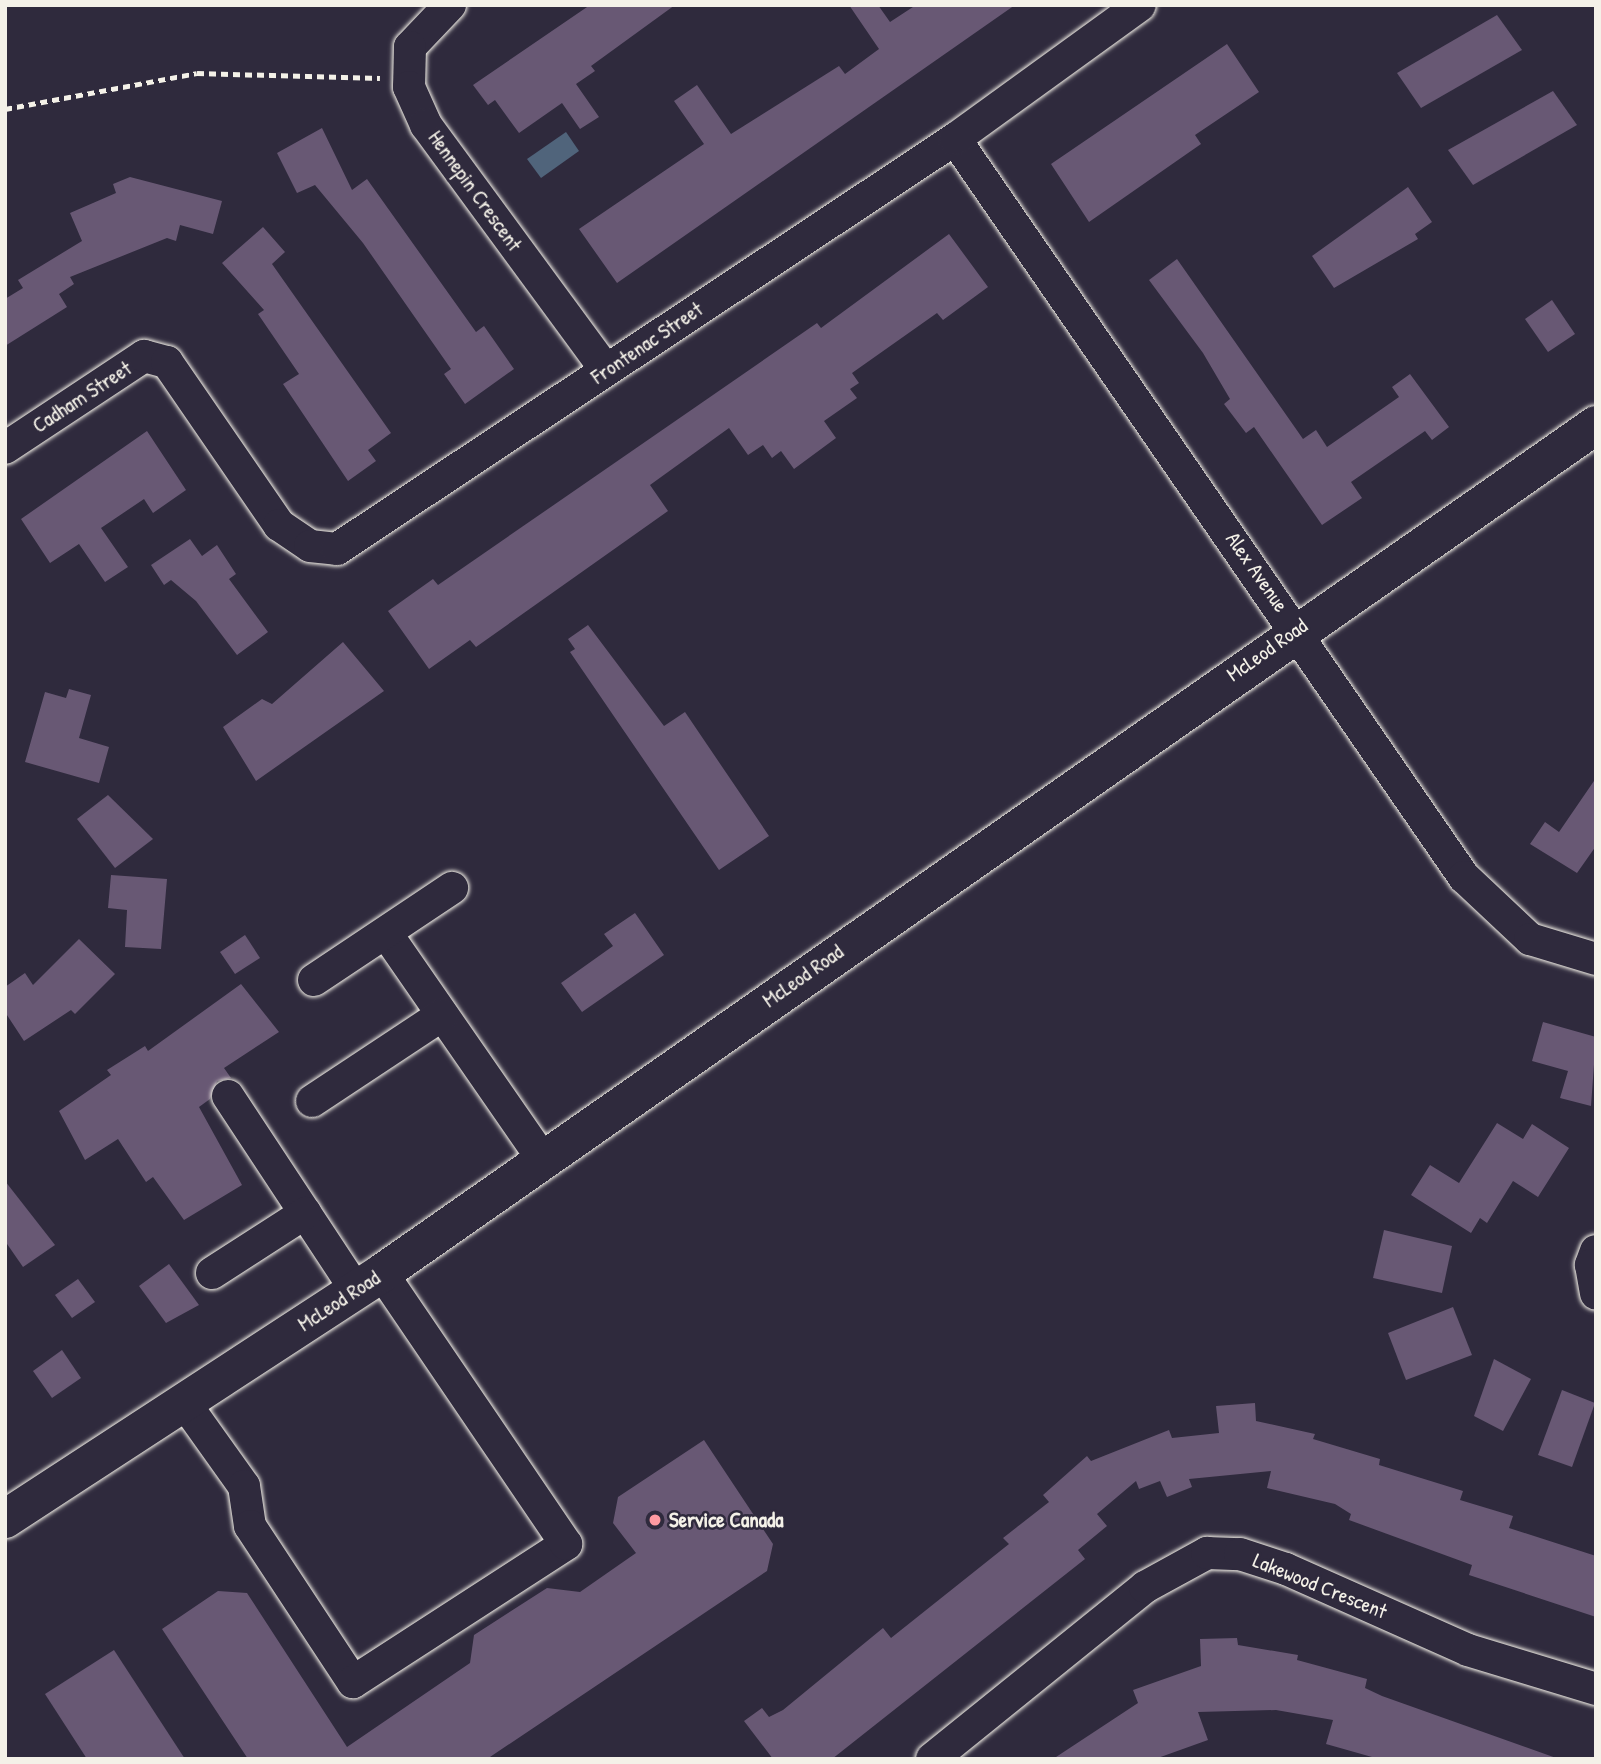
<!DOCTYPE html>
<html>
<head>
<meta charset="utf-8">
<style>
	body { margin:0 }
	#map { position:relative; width:1601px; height:1764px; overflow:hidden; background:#2f2a3d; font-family:"Patrick Hand",sans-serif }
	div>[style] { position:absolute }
	.water>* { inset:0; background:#50647b }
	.building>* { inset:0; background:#685874 }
	.path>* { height:4.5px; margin-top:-2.25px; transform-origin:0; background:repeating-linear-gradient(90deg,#f4f1e8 0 7px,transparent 0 12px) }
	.roads { filter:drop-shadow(0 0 2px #f4f1e8) drop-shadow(0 0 2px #f4f1e8) }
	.minor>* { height:32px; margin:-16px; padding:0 16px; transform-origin:16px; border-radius:16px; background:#2f2a3d }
	.major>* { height:38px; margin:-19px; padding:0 19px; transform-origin:19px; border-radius:19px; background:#2f2a3d }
	.dots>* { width:19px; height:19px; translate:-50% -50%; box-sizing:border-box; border:4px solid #2f2a3d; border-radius:50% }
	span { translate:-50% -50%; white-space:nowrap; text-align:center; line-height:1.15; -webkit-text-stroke:5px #2f2a3d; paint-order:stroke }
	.street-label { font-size:21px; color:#f4f1e8 }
	.poi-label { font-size:21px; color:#f4f1e8; font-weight:700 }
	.left { translate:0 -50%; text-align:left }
	.frame { position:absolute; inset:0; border:7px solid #f4f1e8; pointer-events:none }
</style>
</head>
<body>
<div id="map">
	<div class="water">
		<div style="clip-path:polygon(566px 132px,579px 151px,541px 178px,527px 159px)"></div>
	</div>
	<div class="building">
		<div style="clip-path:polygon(590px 5px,675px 5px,591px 66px,595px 71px,576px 84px,599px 117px,580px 129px,562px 103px,519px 133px,495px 100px,488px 105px,473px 85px)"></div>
		<div style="clip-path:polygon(849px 5px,878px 5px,890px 22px,916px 5px,1015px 5px,617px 283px,579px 229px,704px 144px,674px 101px,697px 85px,731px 134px,839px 66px,845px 74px,879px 49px)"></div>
		<div style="clip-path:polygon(1497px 15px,1522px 50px,1421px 108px,1397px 73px)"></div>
		<div style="clip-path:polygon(1227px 44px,1259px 92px,1195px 135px,1201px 144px,1089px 222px,1051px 164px)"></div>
		<div style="clip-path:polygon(1553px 91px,1577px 125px,1473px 185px,1448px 150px)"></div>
		<div style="clip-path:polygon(322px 128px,352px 190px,367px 179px,476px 332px,484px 326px,514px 369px,465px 404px,444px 374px,451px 369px,363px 243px,315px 185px,297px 193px,277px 153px)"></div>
		<div style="clip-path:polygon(130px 177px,222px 201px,213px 234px,180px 225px,176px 241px,167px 238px,70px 277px,74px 284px,59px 294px,67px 307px,5px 346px,5px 299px,23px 288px,18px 280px,82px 241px,70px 213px,116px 193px,113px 184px)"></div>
		<div style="clip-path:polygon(1408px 187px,1432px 222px,1415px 234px,1418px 239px,1334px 288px,1312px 256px)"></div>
		<div style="clip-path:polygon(263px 227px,285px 252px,272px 264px,391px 433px,368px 450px,376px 461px,348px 481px,283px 384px,299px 374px,258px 314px,264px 310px,222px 263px)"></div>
		<div style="clip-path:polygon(949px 234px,988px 287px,943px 320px,937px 313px,852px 373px,859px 383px,850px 389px,857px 398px,824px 421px,836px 438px,794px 469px,781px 451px,772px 458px,763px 445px,748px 455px,729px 428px,650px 485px,668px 511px,476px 647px,470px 640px,429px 669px,388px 611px,433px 579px,438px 585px,817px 323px,821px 328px)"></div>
		<div style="clip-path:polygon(1177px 259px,1303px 439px,1316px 430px,1327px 447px,1399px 397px,1392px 387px,1410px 374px,1449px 427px,1432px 440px,1425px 431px,1351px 482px,1362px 498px,1322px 525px,1254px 427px,1246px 433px,1224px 404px,1230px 399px,1203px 353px,1149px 280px)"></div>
		<div style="clip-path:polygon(1552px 300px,1575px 334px,1548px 352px,1525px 319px)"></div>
		<div style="clip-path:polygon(147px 431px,186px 490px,153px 513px,144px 499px,101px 528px,128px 567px,105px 582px,79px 544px,50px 563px,21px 519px)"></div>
		<div style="clip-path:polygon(190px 539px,202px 556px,217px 545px,236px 574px,229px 579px,268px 632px,237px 655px,196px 601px,171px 580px,164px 585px,151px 565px)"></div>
		<div style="clip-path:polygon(588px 625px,664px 726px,685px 712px,769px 836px,719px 870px,570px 652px,575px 649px,568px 639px)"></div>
		<div style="clip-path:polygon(343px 642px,384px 691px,256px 781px,223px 727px,262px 699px,272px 704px)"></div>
		<div style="clip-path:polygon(69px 689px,91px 695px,79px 738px,109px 747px,99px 783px,25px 762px,45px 692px,66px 698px)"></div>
		<div style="clip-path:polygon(1596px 778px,1596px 846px,1577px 873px,1530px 844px,1545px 822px,1559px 832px)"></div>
		<div style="clip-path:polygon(108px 795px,153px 839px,115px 868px,77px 819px)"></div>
		<div style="clip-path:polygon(111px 875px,167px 879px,161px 949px,125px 947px,127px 910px,108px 908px)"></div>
		<div style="clip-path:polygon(635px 913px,664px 955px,582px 1012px,561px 983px,613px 946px,604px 934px)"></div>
		<div style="clip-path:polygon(245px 935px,260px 958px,235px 974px,220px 952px)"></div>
		<div style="clip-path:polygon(79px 939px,115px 974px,75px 1014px,71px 1010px,24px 1041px,5px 1012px,5px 987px,25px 973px,33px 985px)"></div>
		<div style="clip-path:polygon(241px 984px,279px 1032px,224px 1068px,231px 1078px,217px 1081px,210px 1099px,199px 1107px,242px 1185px,184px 1220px,153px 1177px,146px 1182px,118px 1139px,85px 1160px,59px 1111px,111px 1075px,107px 1070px,145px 1046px,148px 1051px)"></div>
		<div style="clip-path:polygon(1543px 1022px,1596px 1037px,1591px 1106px,1560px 1098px,1568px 1071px,1532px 1061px)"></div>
		<div style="clip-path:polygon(1497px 1123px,1523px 1139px,1532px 1124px,1569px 1148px,1538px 1197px,1513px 1181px,1487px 1223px,1480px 1218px,1471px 1233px,1411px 1195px,1430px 1165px,1459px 1183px)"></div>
		<div style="clip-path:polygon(5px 1181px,55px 1245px,23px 1267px,5px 1241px)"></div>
		<div style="clip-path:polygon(1384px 1230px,1452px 1246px,1442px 1293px,1373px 1278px)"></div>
		<div style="clip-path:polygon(169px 1264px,199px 1305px,166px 1323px,139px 1286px)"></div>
		<div style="clip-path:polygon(78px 1279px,95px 1302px,72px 1318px,55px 1295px)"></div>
		<div style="clip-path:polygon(1453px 1307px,1472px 1355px,1406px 1380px,1388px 1333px)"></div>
		<div style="clip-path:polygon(62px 1350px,81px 1378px,52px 1398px,33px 1371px)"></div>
		<div style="clip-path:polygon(1494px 1359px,1531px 1379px,1503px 1431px,1474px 1416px)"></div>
		<div style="clip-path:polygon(1562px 1390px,1595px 1403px,1572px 1467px,1538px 1455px)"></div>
		<div style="clip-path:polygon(1255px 1403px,1256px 1421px,1315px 1434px,1313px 1439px,1380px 1459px,1379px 1465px,1463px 1491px,1460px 1500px,1513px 1516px,1509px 1528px,1596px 1556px,1596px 1617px,1469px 1575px,1472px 1565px,1349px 1520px,1351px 1514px,1335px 1504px,1267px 1488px,1271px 1471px,1189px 1479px,1192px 1487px,1167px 1497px,1160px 1481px,1139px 1489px,1136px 1481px,1097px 1514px,1107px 1526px,1078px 1550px,1085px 1559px,832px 1759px,773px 1759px,744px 1721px,762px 1708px,769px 1717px,783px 1710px,883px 1628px,891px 1638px,1009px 1544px,1003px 1538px,1049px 1502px,1043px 1495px,1087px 1456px,1091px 1461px,1169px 1430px,1172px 1438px,1219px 1433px,1216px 1406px)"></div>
		<div style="clip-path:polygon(704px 1440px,773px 1544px,767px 1571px,487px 1759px,248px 1759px,162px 1629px,218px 1591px,247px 1593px,347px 1747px,470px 1663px,474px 1635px,547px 1588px,580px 1592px,636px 1553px,613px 1523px,618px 1497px)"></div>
		<div style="clip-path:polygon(1237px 1638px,1238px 1645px,1298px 1655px,1297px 1660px,1367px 1679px,1365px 1688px,1382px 1696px,1559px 1759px,1379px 1759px,1326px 1744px,1333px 1720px,1276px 1710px,1198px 1712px,1208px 1740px,1155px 1759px,1053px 1759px,1138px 1703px,1133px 1690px,1201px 1666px,1200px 1639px)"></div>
		<div style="clip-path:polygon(114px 1650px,185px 1759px,87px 1759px,45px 1694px)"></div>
	</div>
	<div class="path">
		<div style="left:5px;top:109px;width:195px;rotate:-10.6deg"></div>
		<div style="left:197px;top:73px;width:183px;rotate:1.6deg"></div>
	</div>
	<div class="roads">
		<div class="minor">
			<div style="left:450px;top:5px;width:58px;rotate:133.6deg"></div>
			<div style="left:410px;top:47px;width:40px;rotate:91.4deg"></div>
			<div style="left:409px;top:87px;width:42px;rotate:65.9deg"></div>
			<div style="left:426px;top:125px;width:304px;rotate:53.7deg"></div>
			<div style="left:955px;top:139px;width:897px;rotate:55.41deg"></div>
			<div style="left:1464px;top:877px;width:91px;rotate:43.2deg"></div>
			<div style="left:1530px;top:939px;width:69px;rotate:16.9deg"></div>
			<div style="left:5px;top:448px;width:167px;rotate:-33.5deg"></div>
			<div style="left:144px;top:356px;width:24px;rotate:15deg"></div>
			<div style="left:167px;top:362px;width:198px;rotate:55.5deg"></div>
			<div style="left:279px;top:525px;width:37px;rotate:34deg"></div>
			<div style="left:310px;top:546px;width:27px;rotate:6deg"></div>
			<div style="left:337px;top:549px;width:742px;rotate:-33.56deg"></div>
			<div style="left:955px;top:139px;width:228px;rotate:-35.9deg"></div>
			<div style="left:386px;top:933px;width:276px;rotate:55.3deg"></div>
			<div style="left:314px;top:980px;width:166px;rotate:-33.7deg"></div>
			<div style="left:228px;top:1096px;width:232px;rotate:56.6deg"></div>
			<div style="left:312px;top:1101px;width:156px;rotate:-33.5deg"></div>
			<div style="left:1596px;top:1251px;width:15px;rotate:110deg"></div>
			<div style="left:1591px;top:1265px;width:29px;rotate:80deg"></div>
			<div style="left:212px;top:1273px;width:111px;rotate:-32.8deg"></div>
			<div style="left:184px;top:1402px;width:103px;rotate:54.5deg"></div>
			<div style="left:244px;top:1486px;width:40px;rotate:81.5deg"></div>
			<div style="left:250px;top:1526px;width:187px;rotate:56.6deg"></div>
			<div style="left:353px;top:1682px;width:254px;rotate:-32.9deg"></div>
			<div style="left:566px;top:1544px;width:328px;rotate:-124.2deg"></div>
			<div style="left:932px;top:1759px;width:274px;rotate:-38.9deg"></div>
			<div style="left:1145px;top:1587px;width:71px;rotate:-28.7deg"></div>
			<div style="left:1207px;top:1553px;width:33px;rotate:2deg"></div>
			<div style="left:1240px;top:1554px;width:48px;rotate:18.1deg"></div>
			<div style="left:1286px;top:1569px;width:199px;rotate:24deg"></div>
			<div style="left:1468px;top:1650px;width:134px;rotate:16.9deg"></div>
		</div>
		<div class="major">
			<div style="left:5px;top:1519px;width:450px;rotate:-33.1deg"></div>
			<div style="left:382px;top:1273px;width:1481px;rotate:-34.93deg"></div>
		</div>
	</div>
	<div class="dots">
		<div style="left:655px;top:1520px;background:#ff9aa2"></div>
	</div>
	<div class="street-label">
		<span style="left:475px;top:191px;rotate:54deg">Hennepin Crescent</span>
		<span style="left:647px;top:343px;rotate:-34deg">Frontenac Street</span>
		<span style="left:82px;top:397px;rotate:-33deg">Cadham Street</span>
		<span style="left:1257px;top:572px;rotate:55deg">Alex Avenue</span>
		<span style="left:1267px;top:650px;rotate:-35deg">McLeod Road</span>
		<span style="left:803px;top:976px;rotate:-35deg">McLeod Road</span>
		<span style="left:339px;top:1301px;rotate:-33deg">McLeod Road</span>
		<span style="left:1320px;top:1586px;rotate:22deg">Lakewood Crescent</span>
	</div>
	<div class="poi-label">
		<span class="left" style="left:669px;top:1520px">Service Canada</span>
	</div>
	<div class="frame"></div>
</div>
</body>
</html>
